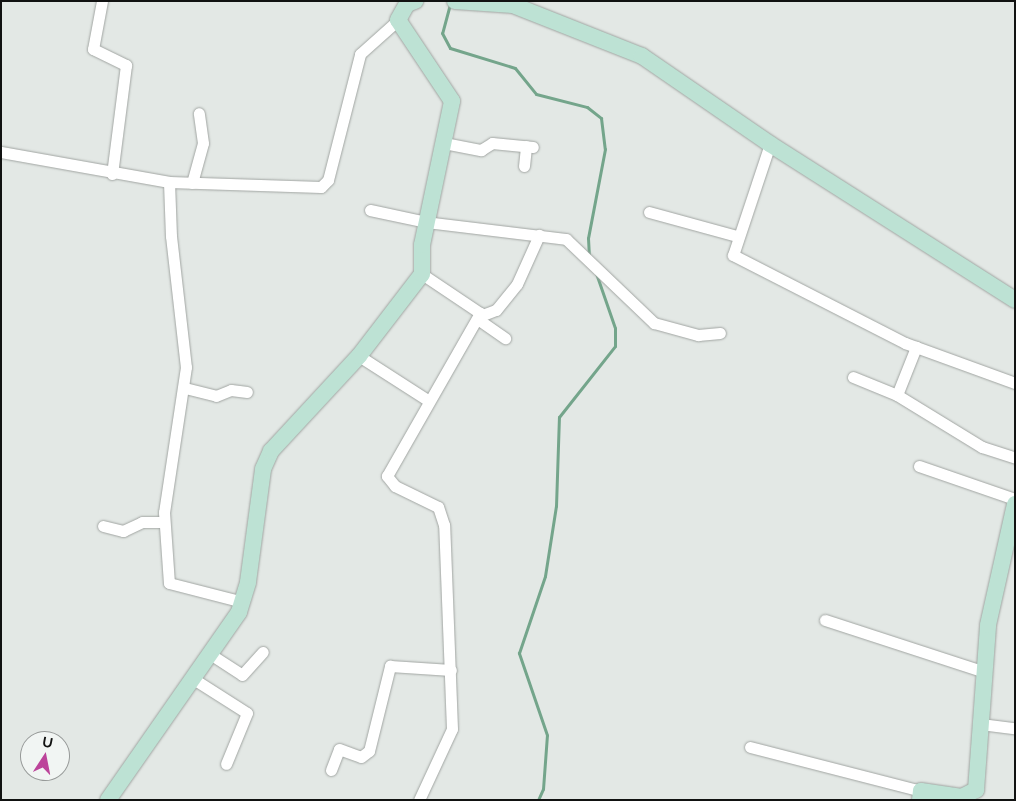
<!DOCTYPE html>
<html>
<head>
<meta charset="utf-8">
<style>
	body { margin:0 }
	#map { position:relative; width:1016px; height:801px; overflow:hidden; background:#e3e8e5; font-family:Raleway,sans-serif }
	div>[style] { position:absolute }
	.stream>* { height:3px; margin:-1.5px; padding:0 1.5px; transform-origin:1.5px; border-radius:1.5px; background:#74a58b }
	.roads { filter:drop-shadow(0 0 1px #a1a5a2) drop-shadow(0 0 1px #a1a5a2) }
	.street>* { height:11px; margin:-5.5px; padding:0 5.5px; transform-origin:5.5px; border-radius:5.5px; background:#fff }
	.secondary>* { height:16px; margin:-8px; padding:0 8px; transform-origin:8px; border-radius:8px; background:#bde2d4 }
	span { translate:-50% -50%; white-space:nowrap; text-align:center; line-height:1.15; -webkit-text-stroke:5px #f1f5f3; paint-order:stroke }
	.frame { position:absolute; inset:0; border:2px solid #111211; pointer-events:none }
	.north { position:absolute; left:20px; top:731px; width:50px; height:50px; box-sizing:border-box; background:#f1f5f3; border:1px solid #979a99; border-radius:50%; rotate:11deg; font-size:14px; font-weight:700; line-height:20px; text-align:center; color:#111211 }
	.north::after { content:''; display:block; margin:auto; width:18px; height:22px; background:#bc449a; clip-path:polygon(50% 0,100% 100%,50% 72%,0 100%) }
</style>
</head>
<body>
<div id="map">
	<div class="stream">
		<div style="left:450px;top:4px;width:30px;rotate:105deg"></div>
		<div style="left:442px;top:33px;width:17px;rotate:62deg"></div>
		<div style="left:450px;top:48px;width:68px;rotate:17.1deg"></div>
		<div style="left:515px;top:68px;width:33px;rotate:51deg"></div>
		<div style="left:536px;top:94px;width:53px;rotate:14.3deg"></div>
		<div style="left:587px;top:107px;width:18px;rotate:38deg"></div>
		<div style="left:601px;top:118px;width:31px;rotate:83deg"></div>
		<div style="left:605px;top:149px;width:91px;rotate:100.8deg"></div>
		<div style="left:588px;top:238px;width:18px;rotate:87deg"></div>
		<div style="left:538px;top:800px;width:12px;rotate:-66deg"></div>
		<div style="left:543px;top:789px;width:54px;rotate:-85.8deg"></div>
		<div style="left:547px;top:735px;width:87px;rotate:-108.9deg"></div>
		<div style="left:519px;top:653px;width:81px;rotate:-71.3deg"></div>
		<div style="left:545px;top:576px;width:71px;rotate:-81.1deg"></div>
		<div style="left:556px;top:506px;width:89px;rotate:-88.1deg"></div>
		<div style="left:559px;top:417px;width:90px;rotate:-51.7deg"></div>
		<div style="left:615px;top:346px;width:18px;rotate:-90deg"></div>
		<div style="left:615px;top:328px;width:58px;rotate:-109.1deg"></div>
	</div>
	<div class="roads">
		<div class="street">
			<div style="left:102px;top:1px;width:49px;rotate:100.6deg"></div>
			<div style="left:93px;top:49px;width:37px;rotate:26deg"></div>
			<div style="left:126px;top:65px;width:110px;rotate:97.3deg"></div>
			<div style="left:444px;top:143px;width:38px;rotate:11deg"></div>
			<div style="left:481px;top:150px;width:13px;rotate:-32deg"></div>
			<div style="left:492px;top:143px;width:41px;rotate:5.6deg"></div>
			<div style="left:770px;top:144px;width:117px;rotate:108.4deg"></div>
			<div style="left:733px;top:255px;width:193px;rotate:27.1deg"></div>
			<div style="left:905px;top:343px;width:117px;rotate:20deg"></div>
			<div style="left:1px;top:152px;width:171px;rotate:10.1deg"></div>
			<div style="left:169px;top:182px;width:152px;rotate:1.9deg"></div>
			<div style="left:321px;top:187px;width:10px;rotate:-45deg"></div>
			<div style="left:328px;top:180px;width:130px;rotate:-75.7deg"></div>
			<div style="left:360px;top:54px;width:51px;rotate:-41.8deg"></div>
			<div style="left:524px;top:166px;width:20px;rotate:-84deg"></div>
			<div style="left:169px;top:182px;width:54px;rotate:87.9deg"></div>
			<div style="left:171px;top:236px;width:132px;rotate:83.5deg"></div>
			<div style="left:186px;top:367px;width:147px;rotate:98.6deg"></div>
			<div style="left:164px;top:512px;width:71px;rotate:86deg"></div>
			<div style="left:169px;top:583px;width:76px;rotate:14.4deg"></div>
			<div style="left:192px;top:183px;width:41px;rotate:-74.6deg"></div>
			<div style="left:203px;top:143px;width:30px;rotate:-98deg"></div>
			<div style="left:370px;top:210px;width:57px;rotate:12.1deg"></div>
			<div style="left:426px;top:222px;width:141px;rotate:6.9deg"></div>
			<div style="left:566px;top:239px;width:122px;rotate:43.7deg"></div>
			<div style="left:654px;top:323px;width:46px;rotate:15.3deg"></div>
			<div style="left:698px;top:335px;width:22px;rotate:-5deg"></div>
			<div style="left:649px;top:212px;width:91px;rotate:15.3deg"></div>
			<div style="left:480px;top:316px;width:17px;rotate:-21deg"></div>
			<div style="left:496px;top:310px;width:33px;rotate:-51deg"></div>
			<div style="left:517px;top:284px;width:54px;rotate:-65.8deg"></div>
			<div style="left:479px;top:320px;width:32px;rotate:35deg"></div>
			<div style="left:359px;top:356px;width:83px;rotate:32.7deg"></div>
			<div style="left:853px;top:377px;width:48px;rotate:22.2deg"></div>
			<div style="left:897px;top:395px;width:100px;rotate:31.5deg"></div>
			<div style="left:982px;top:447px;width:35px;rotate:18deg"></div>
			<div style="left:185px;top:388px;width:32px;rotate:14deg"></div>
			<div style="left:216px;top:396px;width:16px;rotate:-22deg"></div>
			<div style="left:231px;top:390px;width:16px;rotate:7deg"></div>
			<div style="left:897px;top:395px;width:52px;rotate:-68.4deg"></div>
			<div style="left:919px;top:466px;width:102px;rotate:19deg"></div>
			<div style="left:103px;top:526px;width:21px;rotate:14deg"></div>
			<div style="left:123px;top:531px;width:21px;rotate:-25deg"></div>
			<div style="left:142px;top:522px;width:22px"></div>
			<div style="left:825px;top:620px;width:165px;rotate:18deg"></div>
			<div style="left:210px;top:654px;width:38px;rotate:33deg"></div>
			<div style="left:242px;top:675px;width:31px;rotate:-48deg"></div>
			<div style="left:192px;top:678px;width:65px;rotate:32.5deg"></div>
			<div style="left:247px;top:713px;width:55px;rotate:112.4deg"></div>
			<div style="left:980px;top:724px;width:35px;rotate:7deg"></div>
			<div style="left:750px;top:747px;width:177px;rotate:14.4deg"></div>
			<div style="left:331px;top:770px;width:22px;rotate:-69deg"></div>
			<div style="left:339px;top:749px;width:23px;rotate:20deg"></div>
			<div style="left:361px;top:757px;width:10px;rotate:-37deg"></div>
			<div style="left:369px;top:751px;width:88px;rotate:-76.1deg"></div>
			<div style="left:390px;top:666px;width:61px;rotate:3.8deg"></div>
			<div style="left:419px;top:800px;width:78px;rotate:-65.1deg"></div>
			<div style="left:452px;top:729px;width:204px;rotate:-92.2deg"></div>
			<div style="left:444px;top:525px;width:19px;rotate:-108deg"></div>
			<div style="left:438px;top:507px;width:48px;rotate:-154deg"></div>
			<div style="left:395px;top:486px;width:13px;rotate:-129deg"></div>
			<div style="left:387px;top:476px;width:188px;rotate:-60.3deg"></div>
			<div style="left:480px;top:313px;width:70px;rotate:-146.1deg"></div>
		</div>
		<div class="secondary">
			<div style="left:455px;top:1px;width:58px;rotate:3.9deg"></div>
			<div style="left:513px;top:5px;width:139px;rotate:21.6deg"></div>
			<div style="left:642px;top:56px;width:155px;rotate:34.5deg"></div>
			<div style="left:770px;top:144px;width:290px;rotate:32.5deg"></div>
			<div style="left:108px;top:800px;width:229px;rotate:-55.1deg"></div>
			<div style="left:239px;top:612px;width:31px;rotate:-73deg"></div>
			<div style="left:248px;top:582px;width:114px;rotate:-82.4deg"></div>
			<div style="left:263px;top:469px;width:20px;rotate:-66deg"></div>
			<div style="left:271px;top:451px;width:129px;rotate:-47.2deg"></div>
			<div style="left:359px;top:356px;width:103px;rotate:-52.5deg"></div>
			<div style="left:422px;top:274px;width:29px;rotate:-90deg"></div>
			<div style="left:422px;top:245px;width:147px;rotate:-78.2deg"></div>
			<div style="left:452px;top:101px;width:97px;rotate:-123.7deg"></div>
			<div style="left:398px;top:20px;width:18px;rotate:-61deg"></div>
			<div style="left:407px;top:4px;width:9px;rotate:-21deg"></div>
			<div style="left:920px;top:800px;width:9px;rotate:-84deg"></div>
			<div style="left:921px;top:791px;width:41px;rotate:8.3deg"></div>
			<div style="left:962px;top:797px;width:16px;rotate:-27deg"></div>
			<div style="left:976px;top:790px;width:165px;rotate:-85.8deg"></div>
			<div style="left:988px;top:625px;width:124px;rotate:-77.4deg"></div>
		</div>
	</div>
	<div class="frame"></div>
	<div class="north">U</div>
</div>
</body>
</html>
